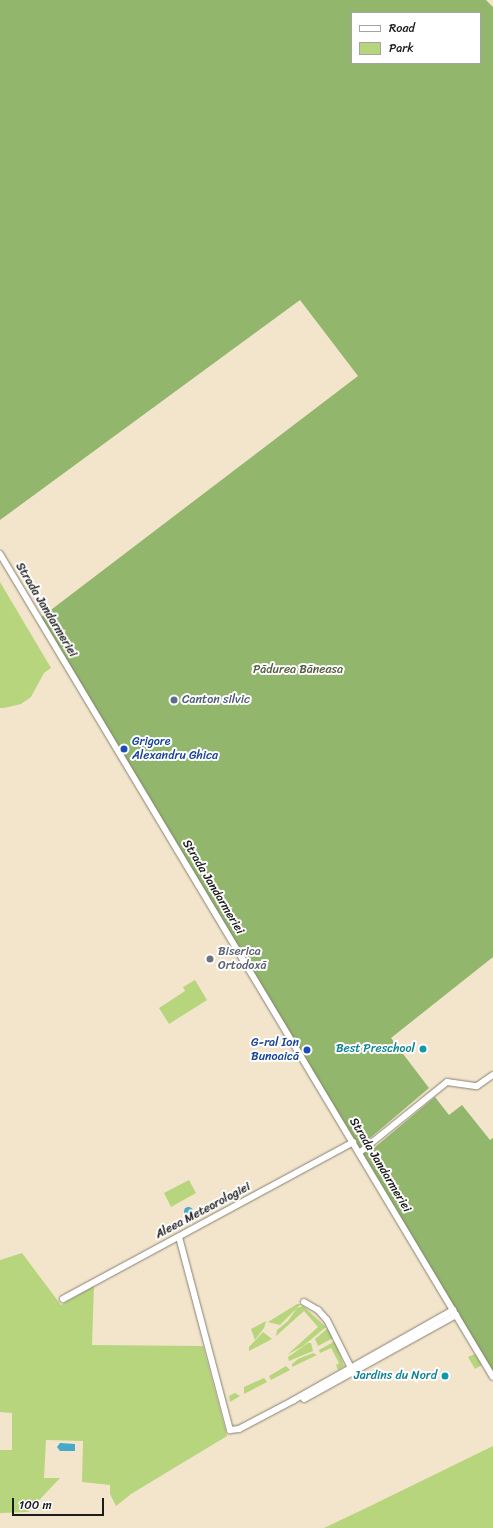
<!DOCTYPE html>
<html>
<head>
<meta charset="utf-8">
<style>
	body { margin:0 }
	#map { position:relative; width:493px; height:1528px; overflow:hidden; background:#f3e5cc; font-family:Sriracha,sans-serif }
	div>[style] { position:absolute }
	.green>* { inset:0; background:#b7d57c }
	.forest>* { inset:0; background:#91b66c }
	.water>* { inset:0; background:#48a8c7 }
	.round { border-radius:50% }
	.roads { filter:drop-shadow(0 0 1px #888074) drop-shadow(0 0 1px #888074) }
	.minor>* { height:6px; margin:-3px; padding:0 3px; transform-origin:3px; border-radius:3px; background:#fff }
	.dots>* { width:11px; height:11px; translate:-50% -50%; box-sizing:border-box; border:2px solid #fff; border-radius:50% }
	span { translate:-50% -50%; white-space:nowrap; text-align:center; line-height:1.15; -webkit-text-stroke:4px #fff; paint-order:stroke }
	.street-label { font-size:12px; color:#1c1c1c }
	.park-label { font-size:12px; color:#525d3e }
	.service-label { font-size:12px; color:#4e5e75 }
	.left { translate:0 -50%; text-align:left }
	.transit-label { font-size:12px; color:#164399 }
	.right { translate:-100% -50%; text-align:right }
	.worship-label { font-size:12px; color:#5b616d }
	.culture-label { font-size:12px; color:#0d838f }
	.legend { position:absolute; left:351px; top:12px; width:130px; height:52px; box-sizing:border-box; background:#fff; border:1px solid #a4a4a4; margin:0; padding:5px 7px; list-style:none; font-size:12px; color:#1c1c1c }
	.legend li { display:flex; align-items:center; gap:8px; height:20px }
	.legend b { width:20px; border:1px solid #a4a4a4 }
	.scale { position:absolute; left:12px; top:1498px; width:92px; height:18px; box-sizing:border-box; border:2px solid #1c1c1c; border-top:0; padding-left:5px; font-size:12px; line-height:14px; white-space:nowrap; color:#1c1c1c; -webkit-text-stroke:3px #fff; paint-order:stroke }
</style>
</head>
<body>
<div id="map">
	<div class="green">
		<div style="clip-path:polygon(0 582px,51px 668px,44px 673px,31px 697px,21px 704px,4px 708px,0 708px)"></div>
		<div style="clip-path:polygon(195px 980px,207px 1000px,169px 1024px,159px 1008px,185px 991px,183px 987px)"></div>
		<div style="clip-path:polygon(189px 1180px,196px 1193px,171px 1207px,164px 1193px)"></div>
		<div style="clip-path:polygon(22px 1253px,61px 1305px,94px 1286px,92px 1345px,203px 1346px,227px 1436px,131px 1494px,116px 1506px,110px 1494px,110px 1485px,82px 1482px,83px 1441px,46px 1440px,44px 1478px,60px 1478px,28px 1512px,0 1513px,0 1450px,12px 1450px,12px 1413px,0 1412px,0 1260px)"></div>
		<div style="clip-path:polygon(297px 1304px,301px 1304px,280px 1325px,268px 1322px)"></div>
		<div style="clip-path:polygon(303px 1306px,326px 1327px,303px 1346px,287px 1355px,318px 1327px,304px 1311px,276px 1336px,277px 1330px,288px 1321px,297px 1308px)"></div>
		<div style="clip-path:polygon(266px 1321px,264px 1328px,255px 1340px,251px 1329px)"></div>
		<div style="clip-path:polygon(328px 1328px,333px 1338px,318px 1346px,315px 1339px)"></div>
		<div style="clip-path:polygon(263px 1332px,272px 1339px,249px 1351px,249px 1347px)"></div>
		<div style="clip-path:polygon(335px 1341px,344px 1366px,338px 1370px,336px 1365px,339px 1363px,331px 1348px,320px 1353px,319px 1350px)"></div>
		<div style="clip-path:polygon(308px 1343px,311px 1343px,313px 1351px,289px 1361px,288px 1357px)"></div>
		<div style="clip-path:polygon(313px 1353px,317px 1355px,292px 1367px,292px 1364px,298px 1359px)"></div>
		<div style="clip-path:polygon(475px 1354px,482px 1365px,475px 1369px,468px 1357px)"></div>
		<div style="clip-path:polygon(286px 1366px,290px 1370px,271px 1380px,269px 1376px)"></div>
		<div style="clip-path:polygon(264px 1378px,267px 1382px,244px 1394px,244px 1387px)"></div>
		<div style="clip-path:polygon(235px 1393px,240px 1396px,230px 1402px,229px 1396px)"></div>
		<div style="clip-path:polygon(493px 1446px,493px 1528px,324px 1528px,362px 1510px)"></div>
	</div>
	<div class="forest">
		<div style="clip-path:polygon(evenodd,0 0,486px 0,493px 7px,493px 957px,391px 1038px,429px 1088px,363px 1144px,368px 1153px,435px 1097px,449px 1115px,462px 1105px,490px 1140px,493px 1138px,493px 1377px,39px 619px,358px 376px,300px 300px,0 520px,0 0,352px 13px,480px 13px,480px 63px,352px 63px,352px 13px)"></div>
	</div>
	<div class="water">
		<div class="round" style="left:183.5px;top:1206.5px;width:9px;height:9px"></div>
		<div style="clip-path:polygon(60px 1443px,75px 1444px,75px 1451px,60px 1451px,57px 1447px)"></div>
	</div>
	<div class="roads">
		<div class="minor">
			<div style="left:0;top:554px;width:959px;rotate:59.08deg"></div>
			<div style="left:359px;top:1153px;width:113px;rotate:-38.9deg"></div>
			<div style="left:447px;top:1082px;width:30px;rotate:8deg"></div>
			<div style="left:477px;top:1086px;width:19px;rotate:-35deg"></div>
			<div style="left:179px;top:1237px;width:200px;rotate:75.2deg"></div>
			<div style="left:230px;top:1430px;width:9px;rotate:-6deg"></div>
			<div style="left:239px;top:1429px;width:62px;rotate:-27.8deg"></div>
			<div style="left:294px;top:1400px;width:183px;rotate:-29.5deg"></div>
			<div style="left:63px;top:1299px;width:330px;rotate:-28.4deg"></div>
			<div style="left:304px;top:1302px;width:16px;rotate:30deg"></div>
			<div style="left:318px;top:1310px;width:13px;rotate:48deg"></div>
			<div style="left:327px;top:1320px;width:51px;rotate:63.4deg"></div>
			<div style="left:304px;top:1399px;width:174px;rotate:-28.9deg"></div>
		</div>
	</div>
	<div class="dots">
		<div style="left:174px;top:700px;background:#5c6f8a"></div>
		<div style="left:124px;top:749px;background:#1a4fb4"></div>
		<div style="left:210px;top:959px;background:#6b7280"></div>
		<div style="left:423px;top:1049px;background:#0f9aa8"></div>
		<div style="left:307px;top:1050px;background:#1a4fb4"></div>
		<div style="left:445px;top:1376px;background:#0f9aa8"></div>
	</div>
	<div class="street-label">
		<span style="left:46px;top:610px;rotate:59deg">Strada Jandarmeriei</span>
		<span style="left:213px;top:887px;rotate:59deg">Strada Jandarmeriei</span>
		<span style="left:380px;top:1165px;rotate:59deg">Strada Jandarmeriei</span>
		<span style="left:203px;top:1211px;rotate:-28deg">Aleea Meteorologiei</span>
	</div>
	<div class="park-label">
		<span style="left:298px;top:670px">Pădurea Băneasa</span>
	</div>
	<div class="service-label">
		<span class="left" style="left:182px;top:700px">Canton silvic</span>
	</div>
	<div class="transit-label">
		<span class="left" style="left:132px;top:749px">Grigore<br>Alexandru Ghica</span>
		<span class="right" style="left:299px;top:1050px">G-ral Ion<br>Bunoaică</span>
	</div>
	<div class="worship-label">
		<span class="left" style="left:218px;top:959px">Biserica<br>Ortodoxă</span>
	</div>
	<div class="culture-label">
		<span class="right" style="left:415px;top:1049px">Best Preschool</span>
		<span class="right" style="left:437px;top:1376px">Jardins du Nord</span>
	</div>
	<ul class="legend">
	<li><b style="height:5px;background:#fff"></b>Road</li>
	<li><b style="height:11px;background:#b7d57c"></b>Park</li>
	</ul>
	<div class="scale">100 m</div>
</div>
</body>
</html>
